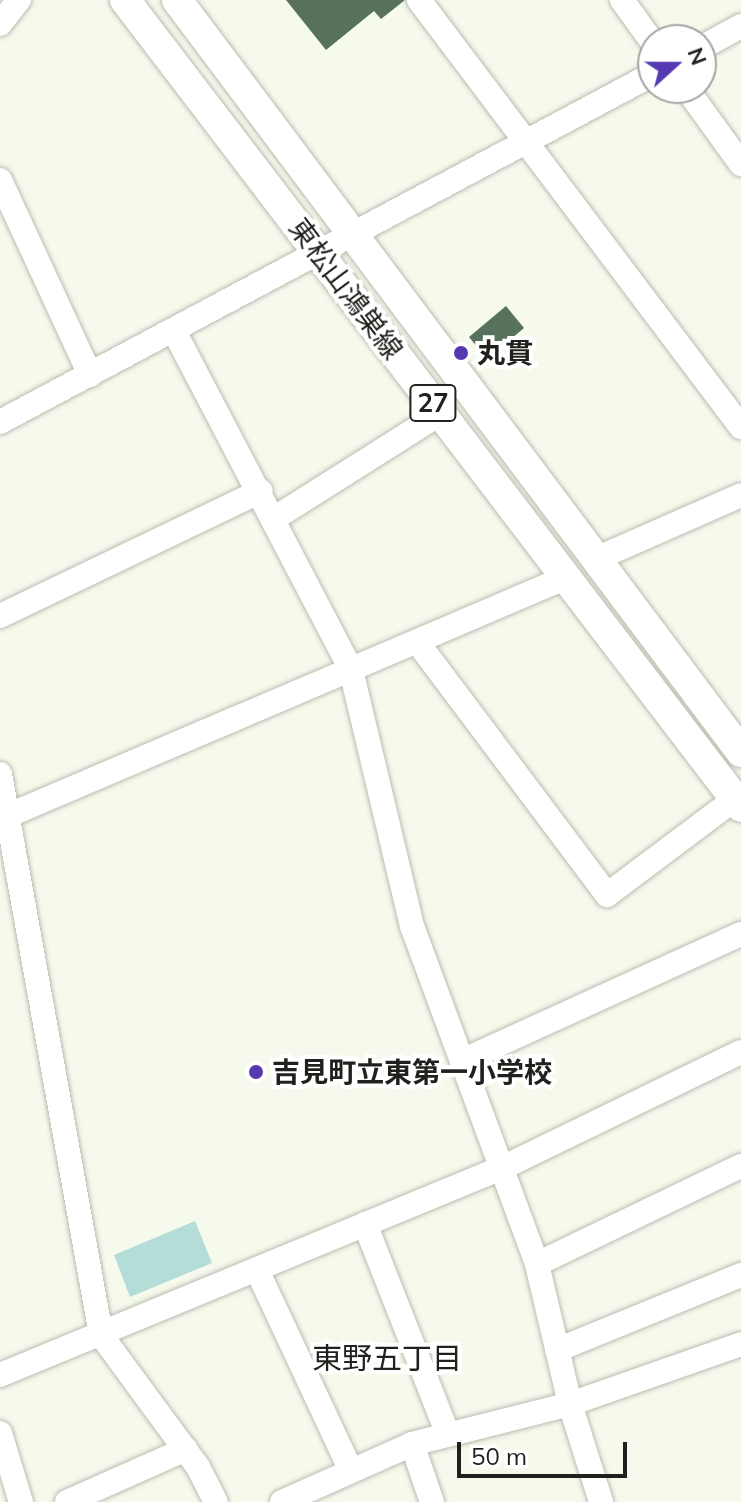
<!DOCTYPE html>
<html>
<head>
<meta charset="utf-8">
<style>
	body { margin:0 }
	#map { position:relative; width:741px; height:1502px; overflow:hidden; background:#f6faed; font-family:Mulish,"Noto Sans JP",sans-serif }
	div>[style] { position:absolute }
	.water>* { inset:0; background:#b4ddd7 }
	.building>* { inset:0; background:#57715d }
	.roads { filter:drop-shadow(0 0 2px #babdb1) drop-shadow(0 0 2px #babdb1) }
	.minor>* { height:24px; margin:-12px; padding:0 12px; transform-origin:12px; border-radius:12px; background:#fff }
	.major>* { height:30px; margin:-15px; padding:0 15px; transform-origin:15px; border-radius:15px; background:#fff }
	.dots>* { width:22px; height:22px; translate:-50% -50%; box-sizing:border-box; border:4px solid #fff; border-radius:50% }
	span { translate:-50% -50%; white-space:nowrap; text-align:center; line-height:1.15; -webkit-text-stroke:8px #fff; paint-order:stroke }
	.shield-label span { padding:2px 6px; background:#fff; border:2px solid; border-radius:6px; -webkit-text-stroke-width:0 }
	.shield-label { font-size:26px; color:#1f211c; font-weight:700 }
	.street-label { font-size:28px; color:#1f211c }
	.poi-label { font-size:28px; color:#1f211c; font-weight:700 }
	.left { translate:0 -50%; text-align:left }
	.neighbourhood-label { font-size:30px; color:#1f211c }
	.north { position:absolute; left:637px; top:24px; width:80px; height:80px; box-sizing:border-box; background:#fff; border:2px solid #a5a6a4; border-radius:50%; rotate:69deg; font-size:22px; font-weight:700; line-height:32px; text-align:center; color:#1f211c }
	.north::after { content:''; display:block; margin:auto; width:28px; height:36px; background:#5639b1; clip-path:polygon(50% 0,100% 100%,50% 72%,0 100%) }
	.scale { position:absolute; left:457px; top:1442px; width:170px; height:36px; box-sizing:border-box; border:4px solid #1f211c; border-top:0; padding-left:10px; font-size:24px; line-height:28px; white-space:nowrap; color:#1f211c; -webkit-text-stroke:6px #fff; paint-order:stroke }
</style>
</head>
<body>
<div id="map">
	<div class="water">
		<div style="clip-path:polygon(195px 1221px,212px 1263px,130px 1297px,114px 1255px)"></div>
	</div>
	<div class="building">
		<div style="clip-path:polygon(286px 0,405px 0,381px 19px,374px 11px,326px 50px)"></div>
		<div style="clip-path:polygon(506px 306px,524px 328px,487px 359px,469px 337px)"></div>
	</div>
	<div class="roads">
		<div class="minor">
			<div style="left:419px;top:0;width:535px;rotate:52.98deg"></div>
			<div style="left:622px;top:0;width:53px;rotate:54.2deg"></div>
			<div style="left:0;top:24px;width:31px;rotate:-52deg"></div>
			<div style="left:701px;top:48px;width:46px;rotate:-28.8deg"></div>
			<div style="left:686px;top:88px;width:94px;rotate:54.1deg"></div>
			<div style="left:0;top:180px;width:215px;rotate:65.2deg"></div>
			<div style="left:174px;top:331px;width:382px;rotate:62.4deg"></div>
			<div style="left:351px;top:670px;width:263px;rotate:76.6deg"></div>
			<div style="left:412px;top:926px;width:360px;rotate:69.7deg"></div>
			<div style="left:537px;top:1264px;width:144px;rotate:76.7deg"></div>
			<div style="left:570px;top:1404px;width:103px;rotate:72.4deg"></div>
			<div style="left:0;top:422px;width:740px;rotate:-28.05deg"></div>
			<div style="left:275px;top:518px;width:196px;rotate:-32.3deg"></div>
			<div style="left:596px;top:559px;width:158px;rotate:-23.8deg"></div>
			<div style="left:0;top:616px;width:289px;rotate:-25.6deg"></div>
			<div style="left:418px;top:643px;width:315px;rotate:53.1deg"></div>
			<div style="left:607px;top:895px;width:160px;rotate:-36.9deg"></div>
			<div style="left:0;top:774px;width:570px;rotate:79.79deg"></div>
			<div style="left:101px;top:1335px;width:164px;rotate:53.7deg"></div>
			<div style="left:198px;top:1467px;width:39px;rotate:63deg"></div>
			<div style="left:0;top:819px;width:616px;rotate:-23.11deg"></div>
			<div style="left:462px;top:1061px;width:307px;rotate:-24.5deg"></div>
			<div style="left:365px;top:1224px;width:224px;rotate:68.5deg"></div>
			<div style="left:537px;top:1264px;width:226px;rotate:-25.7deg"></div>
			<div style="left:257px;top:1270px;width:222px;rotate:64.9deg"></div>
			<div style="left:557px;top:1350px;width:199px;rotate:-22.2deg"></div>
			<div style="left:0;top:1375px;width:545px;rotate:-22.43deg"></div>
			<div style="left:504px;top:1167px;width:263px;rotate:-25.9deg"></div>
			<div style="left:0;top:1433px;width:72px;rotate:73.1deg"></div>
			<div style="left:412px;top:1444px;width:61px;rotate:71deg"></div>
			<div style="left:67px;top:1502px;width:130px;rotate:-24deg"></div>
			<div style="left:282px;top:1502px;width:142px;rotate:-24deg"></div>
			<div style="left:412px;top:1444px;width:163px;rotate:-14.2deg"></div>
			<div style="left:570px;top:1404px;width:181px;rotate:-19.3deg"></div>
		</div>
		<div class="major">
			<div style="left:125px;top:0;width:1015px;rotate:52.64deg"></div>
			<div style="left:177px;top:0;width:940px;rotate:53.13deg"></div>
		</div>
	</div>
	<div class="dots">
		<div style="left:461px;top:353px;background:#5639b1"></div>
		<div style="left:256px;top:1072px;background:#5639b1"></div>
	</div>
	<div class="shield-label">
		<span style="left:433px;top:403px">27</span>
	</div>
	<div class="street-label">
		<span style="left:346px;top:289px;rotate:53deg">東松山鴻巣線</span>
	</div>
	<div class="poi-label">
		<span class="left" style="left:477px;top:353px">丸貫</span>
		<span class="left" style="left:272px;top:1072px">吉見町立東第一小学校</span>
	</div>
	<div class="neighbourhood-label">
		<span style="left:387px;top:1358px">東野五丁目</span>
	</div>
	<div class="north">N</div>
	<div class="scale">50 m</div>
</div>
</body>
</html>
